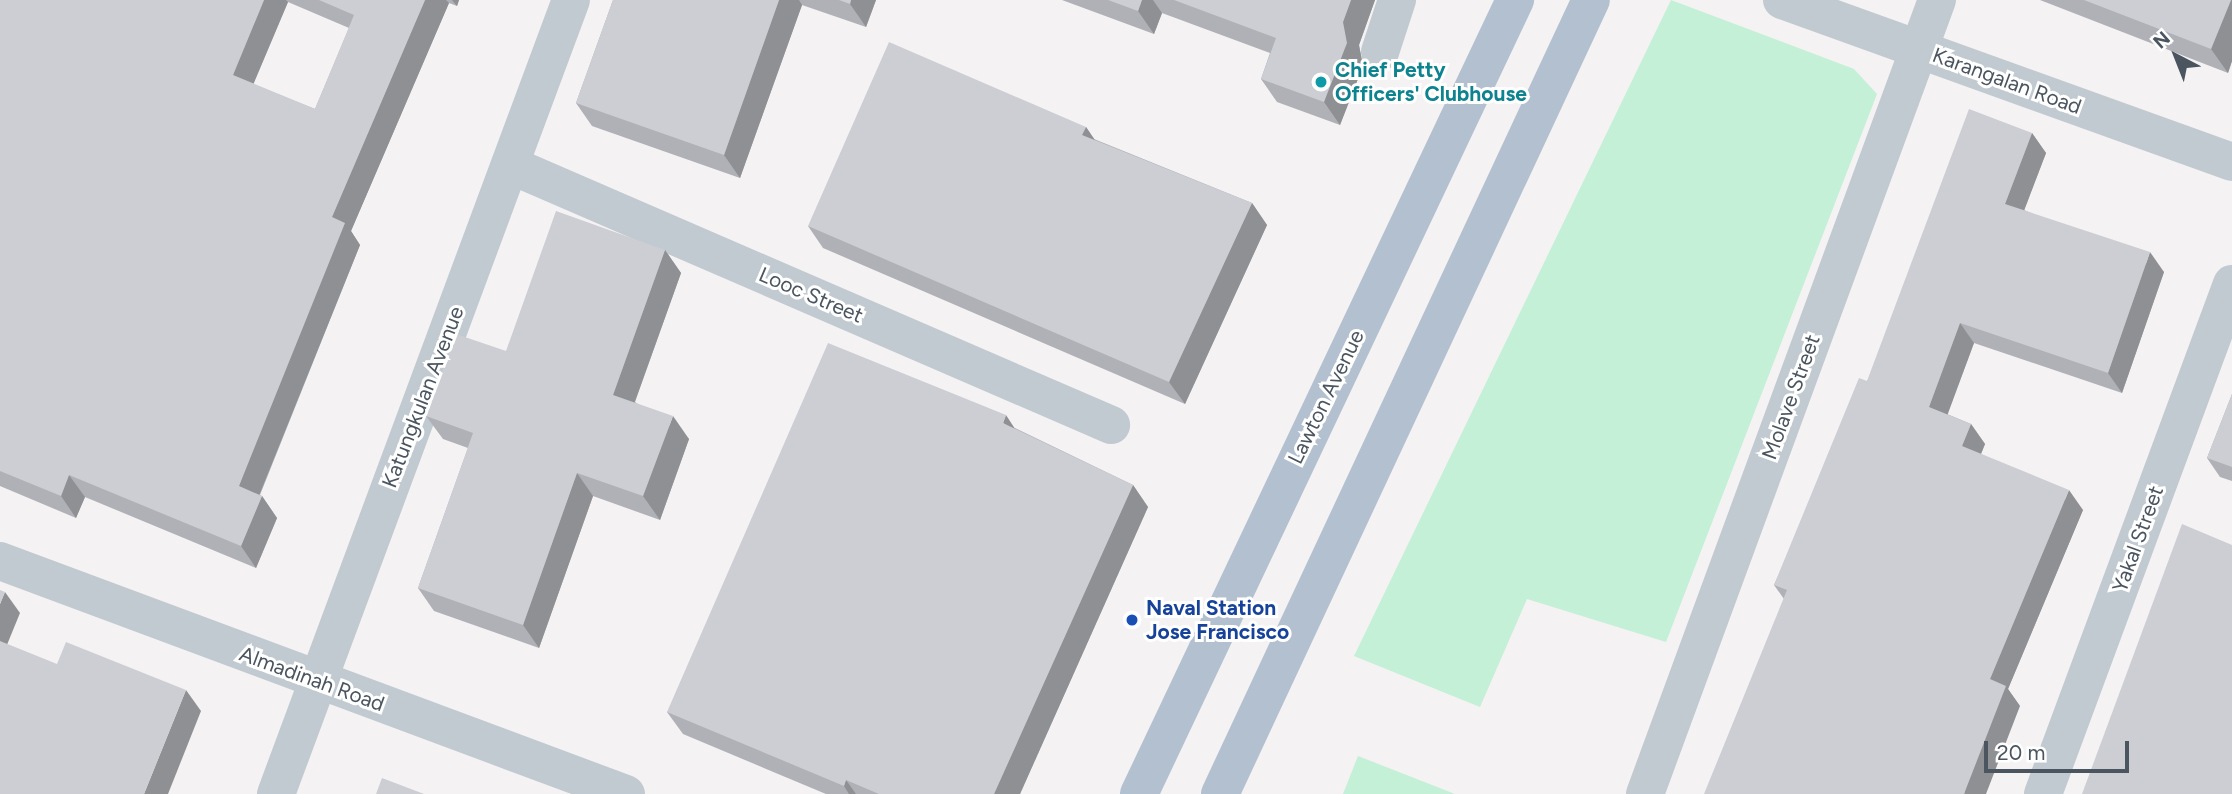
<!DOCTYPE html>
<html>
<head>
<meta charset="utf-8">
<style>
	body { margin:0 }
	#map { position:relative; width:2232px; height:794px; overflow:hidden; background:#f4f2f2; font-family:Figtree,sans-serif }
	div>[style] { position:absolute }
	.green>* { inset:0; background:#c3f0d6 }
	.minor>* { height:38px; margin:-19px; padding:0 19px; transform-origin:19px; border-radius:19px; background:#c1c9d1 }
	.major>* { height:38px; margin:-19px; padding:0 19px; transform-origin:19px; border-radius:19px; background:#b3c0d0 }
	.wall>* { inset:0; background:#afb1b6 }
	.shaded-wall>* { inset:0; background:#8f9094 }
	.building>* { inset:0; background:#ccced4 }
	.dots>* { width:19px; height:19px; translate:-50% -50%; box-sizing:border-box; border:4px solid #fff; border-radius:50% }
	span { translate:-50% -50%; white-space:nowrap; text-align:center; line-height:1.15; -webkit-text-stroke:6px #fff; paint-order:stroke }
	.culture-label { font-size:21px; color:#0d838f; font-weight:700 }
	.left { translate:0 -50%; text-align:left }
	.street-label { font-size:21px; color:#4a5560 }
	.transit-label { font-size:21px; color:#164399; font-weight:700 }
	.north { position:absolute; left:2141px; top:21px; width:70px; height:70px; -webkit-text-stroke:5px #fff; paint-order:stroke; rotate:318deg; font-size:19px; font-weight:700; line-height:28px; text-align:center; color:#4a5560 }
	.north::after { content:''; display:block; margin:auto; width:24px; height:32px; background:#4a5560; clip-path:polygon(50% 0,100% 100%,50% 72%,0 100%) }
	.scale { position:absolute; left:1984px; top:741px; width:145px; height:32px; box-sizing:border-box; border:4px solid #4a5560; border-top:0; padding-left:9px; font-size:21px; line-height:24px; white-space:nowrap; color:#4a5560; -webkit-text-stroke:5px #fff; paint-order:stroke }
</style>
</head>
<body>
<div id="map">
	<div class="green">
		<div style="clip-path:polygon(1671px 0,1854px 69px,1877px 94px,1666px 642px,1527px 599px,1480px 707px,1354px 656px)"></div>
		<div style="clip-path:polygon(1358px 756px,1455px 794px,1343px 794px)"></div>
	</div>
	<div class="minor">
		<div style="left:1782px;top:0;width:478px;rotate:19.8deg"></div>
		<div style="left:1380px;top:52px;width:55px;rotate:-71.9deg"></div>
		<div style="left:510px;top:165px;width:655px;rotate:23.39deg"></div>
		<div style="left:0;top:561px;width:668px;rotate:20.42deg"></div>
		<div style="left:276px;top:794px;width:847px;rotate:-69.62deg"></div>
		<div style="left:1645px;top:794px;width:846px;rotate:-69.81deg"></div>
		<div style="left:2043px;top:794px;width:544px;rotate:-69.67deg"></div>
	</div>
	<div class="major">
		<div style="left:1139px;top:794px;width:879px;rotate:-64.66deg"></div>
		<div style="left:1220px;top:794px;width:876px;rotate:-64.96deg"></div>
	</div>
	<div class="wall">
		<div style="clip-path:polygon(evenodd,0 0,459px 0,457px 6px,449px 3px,351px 231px,360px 245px,260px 495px,262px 496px,277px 518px,256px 568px,85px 497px,76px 518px,0 486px,0 0,288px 2px,349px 28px,315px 109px,253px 84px,288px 2px)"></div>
		<div style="clip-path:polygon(613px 0,876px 0,866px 27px,802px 5px,740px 178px,592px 126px,576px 103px)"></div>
		<div style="clip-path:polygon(1062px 0,1375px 0,1359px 45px,1363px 66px,1340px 125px,1277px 102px,1261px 79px,1270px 53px,1162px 13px,1154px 34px)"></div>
		<div style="clip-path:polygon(2040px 0,2232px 0,2232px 61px,2228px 73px)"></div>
		<div style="clip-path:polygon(1086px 127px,1094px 139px,1252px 203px,1267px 225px,1185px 404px,823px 248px,808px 226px)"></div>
		<div style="clip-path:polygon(2032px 133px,2046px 153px,2024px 210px,2164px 272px,2122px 393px,1974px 343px,1947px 414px,1971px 424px,1985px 444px,1981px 454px,2083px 510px,2008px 689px,2020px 706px,1784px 599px,1774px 585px,1867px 381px)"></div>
		<div style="clip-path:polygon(665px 250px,681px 273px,635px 402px,689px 439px,660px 520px,593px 496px,539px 648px,434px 611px,418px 588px,468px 448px,443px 439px,426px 416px,506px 351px)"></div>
		<div style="clip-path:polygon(2232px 394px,2232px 481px,2220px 477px,2207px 458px)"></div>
		<div style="clip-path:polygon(1015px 428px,1133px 485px,1148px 507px,1020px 794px,826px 794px,683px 734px,667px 712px)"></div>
	</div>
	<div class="shaded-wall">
		<div style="clip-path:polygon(264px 0,286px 0,288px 2px,248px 97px,233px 75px)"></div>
		<div style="clip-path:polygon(425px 0,446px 0,449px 3px,351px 231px,360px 245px,254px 508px,239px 486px,332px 217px)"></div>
		<div style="clip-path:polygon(452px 0,459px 0,457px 6px)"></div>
		<div style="clip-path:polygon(779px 0,799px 0,802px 5px,740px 178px,724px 155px)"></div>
		<div style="clip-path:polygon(851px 0,876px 0,866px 27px,850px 4px)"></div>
		<div style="clip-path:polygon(1142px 0,1153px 0,1162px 13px,1154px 34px,1138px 11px)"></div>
		<div style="clip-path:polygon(1351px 0,1375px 0,1359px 45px,1363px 66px,1340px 125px,1324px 102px,1343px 22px)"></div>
		<div style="clip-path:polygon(2231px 0,2232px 0,2232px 61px,2228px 73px,2211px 49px)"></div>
		<div style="clip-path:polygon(1086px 127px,1101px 149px,1082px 135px)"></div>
		<div style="clip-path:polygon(2032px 133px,2046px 153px,2019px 224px,2005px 204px)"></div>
		<div style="clip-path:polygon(1252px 203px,1267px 225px,1185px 404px,1169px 382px)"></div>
		<div style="clip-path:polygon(665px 250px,681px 273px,629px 418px,613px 395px)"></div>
		<div style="clip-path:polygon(2150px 252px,2164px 272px,2122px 393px,2108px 373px)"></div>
		<div style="clip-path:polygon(1960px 323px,1974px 343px,1943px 427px,1929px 407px)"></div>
		<div style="clip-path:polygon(1006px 415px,1021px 438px,1003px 423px)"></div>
		<div style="clip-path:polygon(673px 416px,689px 439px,660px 520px,643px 496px)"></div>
		<div style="clip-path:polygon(1971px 424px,1985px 444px,1976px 466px,1962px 446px)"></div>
		<div style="clip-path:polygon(577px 473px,593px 496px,539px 648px,523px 625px)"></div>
		<div style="clip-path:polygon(69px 475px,85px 497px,76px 518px,61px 496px)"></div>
		<div style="clip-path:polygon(1133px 485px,1148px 507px,1020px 794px,994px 794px)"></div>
		<div style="clip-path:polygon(2069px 490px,2083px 510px,2008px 689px,2020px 706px,1986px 794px,1964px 794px,1990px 679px)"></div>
		<div style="clip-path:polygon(262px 496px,277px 518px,256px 568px,241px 546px)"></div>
		<div style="clip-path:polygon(5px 592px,20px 613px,2px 657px,0 655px,0 604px)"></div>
		<div style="clip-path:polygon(186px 690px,201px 711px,168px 794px,144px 794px)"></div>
		<div style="clip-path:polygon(846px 780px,856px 794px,849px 794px,844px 786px)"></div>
	</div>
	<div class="building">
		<div style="clip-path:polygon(0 0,264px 0,233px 75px,315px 109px,354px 15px,319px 0,425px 0,332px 217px,345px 223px,239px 486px,262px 496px,241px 546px,69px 475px,61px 496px,0 471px)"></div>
		<div style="clip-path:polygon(613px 0,779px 0,724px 155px,576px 103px)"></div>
		<div style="clip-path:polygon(839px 0,851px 0,850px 4px)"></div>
		<div style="clip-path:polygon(1108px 0,1142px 0,1138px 11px)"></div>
		<div style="clip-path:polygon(1174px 0,1351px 0,1343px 22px,1347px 43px,1324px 102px,1261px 79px,1276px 38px)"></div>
		<div style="clip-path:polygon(2084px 0,2231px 0,2211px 49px)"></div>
		<div style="clip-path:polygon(889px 42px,1086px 127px,1082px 135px,1252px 203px,1169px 382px,808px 226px)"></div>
		<div style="clip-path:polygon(1969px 109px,2032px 133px,2005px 204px,2150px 252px,2108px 373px,1960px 323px,1929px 407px,1971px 424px,1962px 446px,2069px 490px,1990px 679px,2006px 686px,1964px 794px,1704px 794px,1787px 590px,1774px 585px,1859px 378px,1867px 381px)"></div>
		<div style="clip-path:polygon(556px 211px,665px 250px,613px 395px,673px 416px,643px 496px,577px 473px,523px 625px,418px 588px,473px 433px,426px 416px,456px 334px,506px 351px)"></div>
		<div style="clip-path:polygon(828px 343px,1006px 415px,1003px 423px,1133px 485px,994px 794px,879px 794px,846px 780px,844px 786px,667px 712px)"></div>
		<div style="clip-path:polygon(2232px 394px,2232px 467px,2207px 458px)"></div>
		<div style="clip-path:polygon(2182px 524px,2232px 545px,2232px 794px,2082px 794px)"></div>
		<div style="clip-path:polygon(0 590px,5px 592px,0 604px)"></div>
		<div style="clip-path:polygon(0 641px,57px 664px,66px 642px,186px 690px,144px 794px,0 794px)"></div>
		<div style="clip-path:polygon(382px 778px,424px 794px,376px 794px)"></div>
	</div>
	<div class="dots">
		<div style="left:1321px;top:82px;background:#0f9aa8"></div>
		<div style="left:1132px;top:620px;background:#1a4fb4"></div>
	</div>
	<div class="culture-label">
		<span class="left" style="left:1335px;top:82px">Chief Petty<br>Officers' Clubhouse</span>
	</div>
	<div class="street-label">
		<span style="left:2007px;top:81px;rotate:20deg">Karangalan Road</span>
		<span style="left:811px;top:295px;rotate:23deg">Looc Street</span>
		<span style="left:423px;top:397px;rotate:-69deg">Katungkulan Avenue</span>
		<span style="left:1326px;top:397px;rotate:-64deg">Lawton Avenue</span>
		<span style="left:1791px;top:397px;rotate:-70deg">Molave Street</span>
		<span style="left:2138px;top:539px;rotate:-70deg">Yakal Street</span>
		<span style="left:312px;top:679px;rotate:20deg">Almadinah Road</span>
	</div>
	<div class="transit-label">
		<span class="left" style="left:1146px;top:620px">Naval Station<br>Jose Francisco</span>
	</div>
	<div class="north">N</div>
	<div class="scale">20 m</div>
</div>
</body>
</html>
